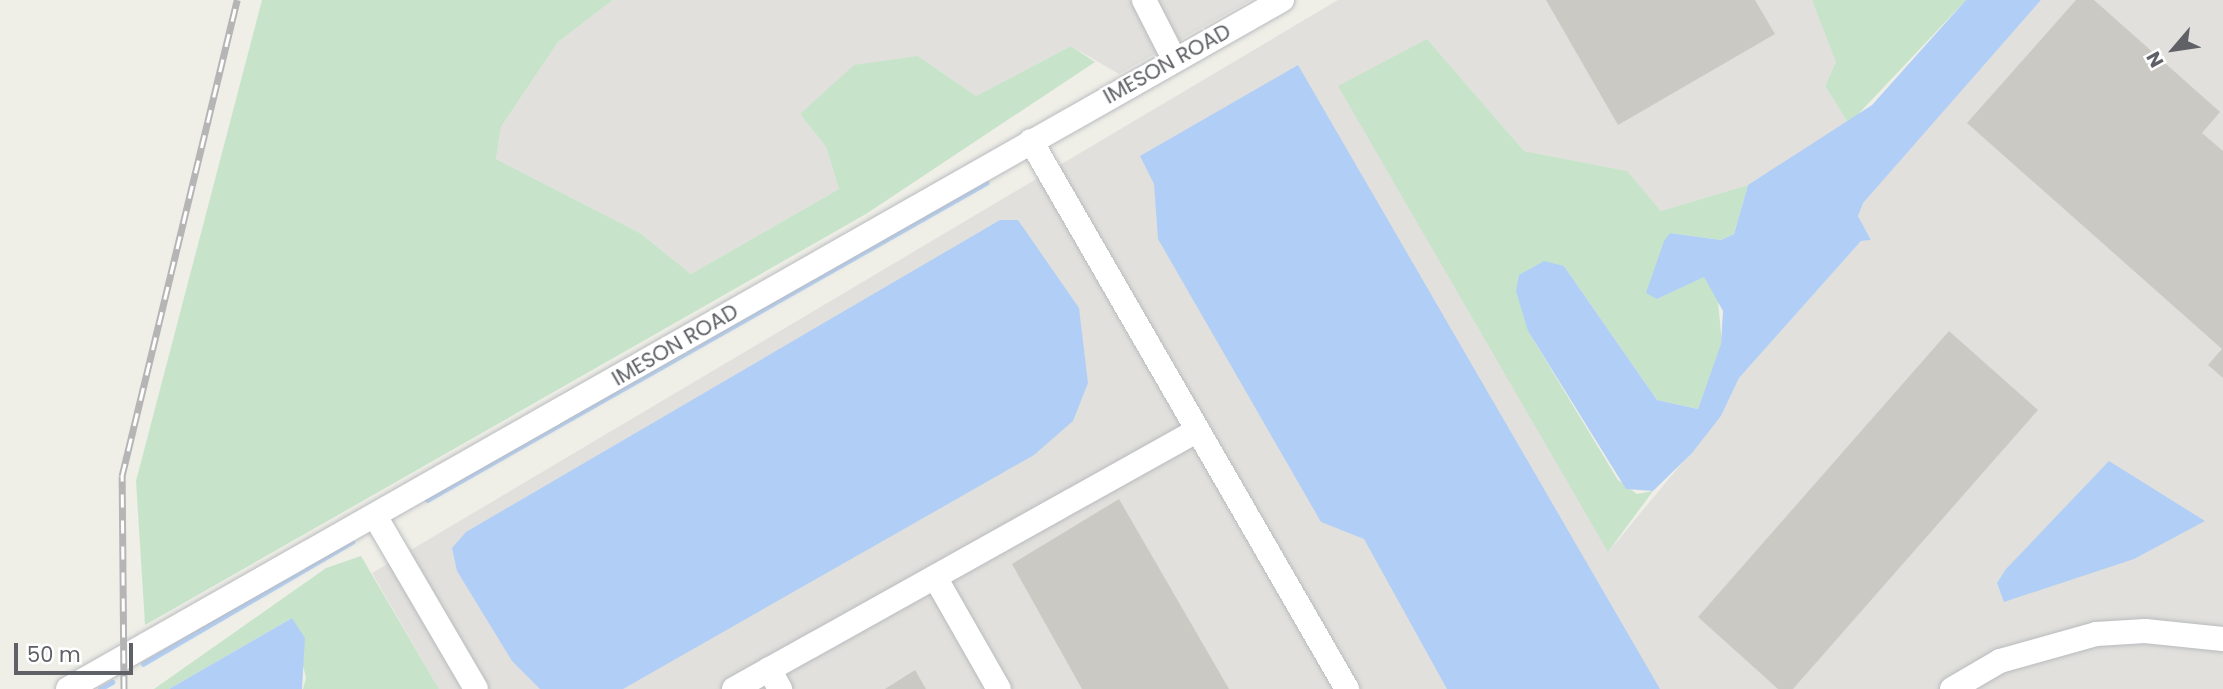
<!DOCTYPE html>
<html>
<head>
<meta charset="utf-8">
<style>
	body { margin:0 }
	#map { position:relative; width:2223px; height:689px; overflow:hidden; background:#efefe8; font-family:Poppins,sans-serif }
	div>[style] { position:absolute }
	.industrial>* { inset:0; background:#e1e0dc }
	.green>* { inset:0; background:#c7e4cb }
	.water>* { inset:0; background:#b1cff6 }
	.stream>* { height:4.5px; margin:-2.25px; padding:0 2.25px; transform-origin:2.25px; border-radius:2.25px; background:#b1cff6 }
	.building>* { inset:0; background:#cbc9c4 }
	.roads { filter:drop-shadow(0 0 2px #b9bbbf) drop-shadow(0 0 2px #b9bbbf) }
	.minor>* { height:24px; margin:-12px; padding:0 12px; transform-origin:12px; border-radius:12px; background:#fff }
	.rail>* { height:7px; margin-top:-3.5px; transform-origin:0; background:repeating-linear-gradient(90deg,#fff 0 13px,#b5b5b6 0 26px); box-sizing:border-box; border-block:2px solid #b5b5b6 }
	span { translate:-50% -50%; white-space:nowrap; text-align:center; line-height:1.15; -webkit-text-stroke:5px #fff; paint-order:stroke }
	.street-label { font-size:21px; color:#5f6166 }
	.north { position:absolute; left:2139px; top:14px; width:70px; height:70px; -webkit-text-stroke:5px #fff; paint-order:stroke; rotate:241deg; font-size:19px; font-weight:700; line-height:28px; text-align:center; color:#5f6166 }
	.north::after { content:''; display:block; margin:auto; width:24px; height:32px; background:#5f6166; clip-path:polygon(50% 0,100% 100%,50% 72%,0 100%) }
	.scale { position:absolute; left:14px; top:643px; width:119px; height:32px; box-sizing:border-box; border:4px solid #5f6166; border-top:0; padding-left:9px; font-size:21px; line-height:24px; white-space:nowrap; color:#5f6166; -webkit-text-stroke:5px #fff; paint-order:stroke }
</style>
</head>
<body>
<div id="map">
	<div class="industrial">
		<div style="clip-path:polygon(613px 0,1251px 0,1119px 74px,1071px 46px,976px 96px,918px 56px,800px 114px,826px 147px,839px 189px,691px 274px,640px 233px,496px 159px,501px 127px,558px 42px)"></div>
		<div style="clip-path:polygon(1338px 0,1812px 0,1821px 15px,1836px 62px,1825px 86px,1849px 124px,1748px 185px,1661px 211px,1626px 171px,1524px 151px,1427px 39px,1609px 551px,1721px 416px,1739px 378px,1861px 241px,1871px 240px,1858px 216px,1862px 203px,2041px 0,2223px 0,2223px 689px,439px 689px,372px 573px)"></div>
	</div>
	<div class="green">
		<div style="clip-path:polygon(262px 0,613px 0,558px 42px,501px 127px,496px 159px,640px 233px,691px 274px,839px 189px,826px 147px,800px 114px,854px 65px,918px 56px,976px 96px,1071px 46px,1095px 62px,866px 214px,145px 625px,136px 481px)"></div>
		<div style="clip-path:polygon(1812px 0,1966px 0,1849px 124px,1825px 86px,1836px 62px)"></div>
		<div style="clip-path:polygon(1427px 39px,1524px 151px,1627px 171px,1661px 211px,1748px 185px,1734px 234px,1721px 240px,1670px 233px,1655px 275px,1657px 299px,1704px 276px,1717px 290px,1722px 344px,1698px 409px,1657px 400px,1564px 266px,1528px 331px,1618px 480px,1637px 494px,1653px 491px,1608px 552px,1338px 86px)"></div>
		<div style="clip-path:polygon(361px 556px,439px 689px,303px 689px,306px 678px,292px 618px,169px 689px,154px 689px,326px 568px)"></div>
	</div>
	<div class="water">
		<div style="clip-path:polygon(1966px 0,2041px 0,1863px 203px,1858px 216px,1871px 240px,1861px 241px,1739px 378px,1721px 416px,1692px 453px,1653px 491px,1626px 489px,1528px 331px,1516px 291px,1519px 275px,1544px 261px,1564px 266px,1657px 400px,1698px 409px,1721px 344px,1723px 311px,1704px 277px,1657px 299px,1646px 293px,1664px 241px,1670px 233px,1721px 240px,1734px 234px,1748px 185px,1872px 105px)"></div>
		<div style="clip-path:polygon(1298px 65px,1660px 689px,1447px 689px,1364px 539px,1321px 522px,1158px 239px,1154px 184px,1140px 156px)"></div>
		<div style="clip-path:polygon(1000px 220px,1018px 220px,1079px 308px,1088px 383px,1073px 421px,1034px 455px,623px 689px,540px 689px,512px 661px,457px 571px,452px 548px,466px 532px)"></div>
		<div style="clip-path:polygon(2109px 461px,2205px 521px,2134px 559px,2004px 602px,1997px 583px,2006px 569px)"></div>
		<div style="clip-path:polygon(292px 618px,305px 638px,302px 689px,169px 689px)"></div>
	</div>
	<div class="stream">
		<div style="left:427px;top:500px;width:643px;rotate:-29.56deg"></div>
		<div style="left:143px;top:664px;width:242px;rotate:-30.3deg"></div>
		<div style="left:100px;top:689px;width:14px;rotate:-30deg"></div>
	</div>
	<div class="building">
		<div style="clip-path:polygon(1546px 0,1755px 0,1775px 34px,1618px 125px)"></div>
		<div style="clip-path:polygon(2076px 0,2094px 0,2220px 112px,2202px 133px,2223px 151px,2223px 378px,2208px 365px,2222px 349px,1967px 123px)"></div>
		<div style="clip-path:polygon(1949px 331px,2038px 410px,1793px 689px,1778px 689px,1698px 617px)"></div>
		<div style="clip-path:polygon(1119px 499px,1229px 689px,1082px 689px,1012px 564px)"></div>
		<div style="clip-path:polygon(915px 670px,926px 689px,885px 689px)"></div>
	</div>
	<div class="roads">
		<div class="minor">
			<div style="left:1144px;top:0;width:66px;rotate:63deg"></div>
			<div style="left:1031px;top:141px;width:633px;rotate:60.03deg"></div>
			<div style="left:375px;top:516px;width:200px;rotate:59.7deg"></div>
			<div style="left:935px;top:577px;width:129px;rotate:60.3deg"></div>
			<div style="left:769px;top:669px;width:23px;rotate:61deg"></div>
			<div style="left:68px;top:689px;width:1396px;rotate:-29.58deg"></div>
			<div style="left:734px;top:689px;width:531px;rotate:-29.17deg"></div>
			<div style="left:1952px;top:689px;width:56px;rotate:-30.3deg"></div>
			<div style="left:2000px;top:661px;width:100px;rotate:-15.7deg"></div>
			<div style="left:2096px;top:634px;width:49px;rotate:-3.5deg"></div>
			<div style="left:2145px;top:631px;width:78px;rotate:5.9deg"></div>
		</div>
	</div>
	<div class="rail">
		<div style="left:124px;top:689px;width:213px;rotate:-90.5deg"></div>
		<div style="left:122px;top:476px;width:490px;rotate:-76.4deg"></div>
	</div>
	<div class="street-label">
		<span style="left:1167px;top:64px;rotate:-29deg">IMESON ROAD</span>
		<span style="left:675px;top:345px;rotate:-30deg">IMESON ROAD</span>
	</div>
	<div class="north">N</div>
	<div class="scale">50 m</div>
</div>
</body>
</html>
